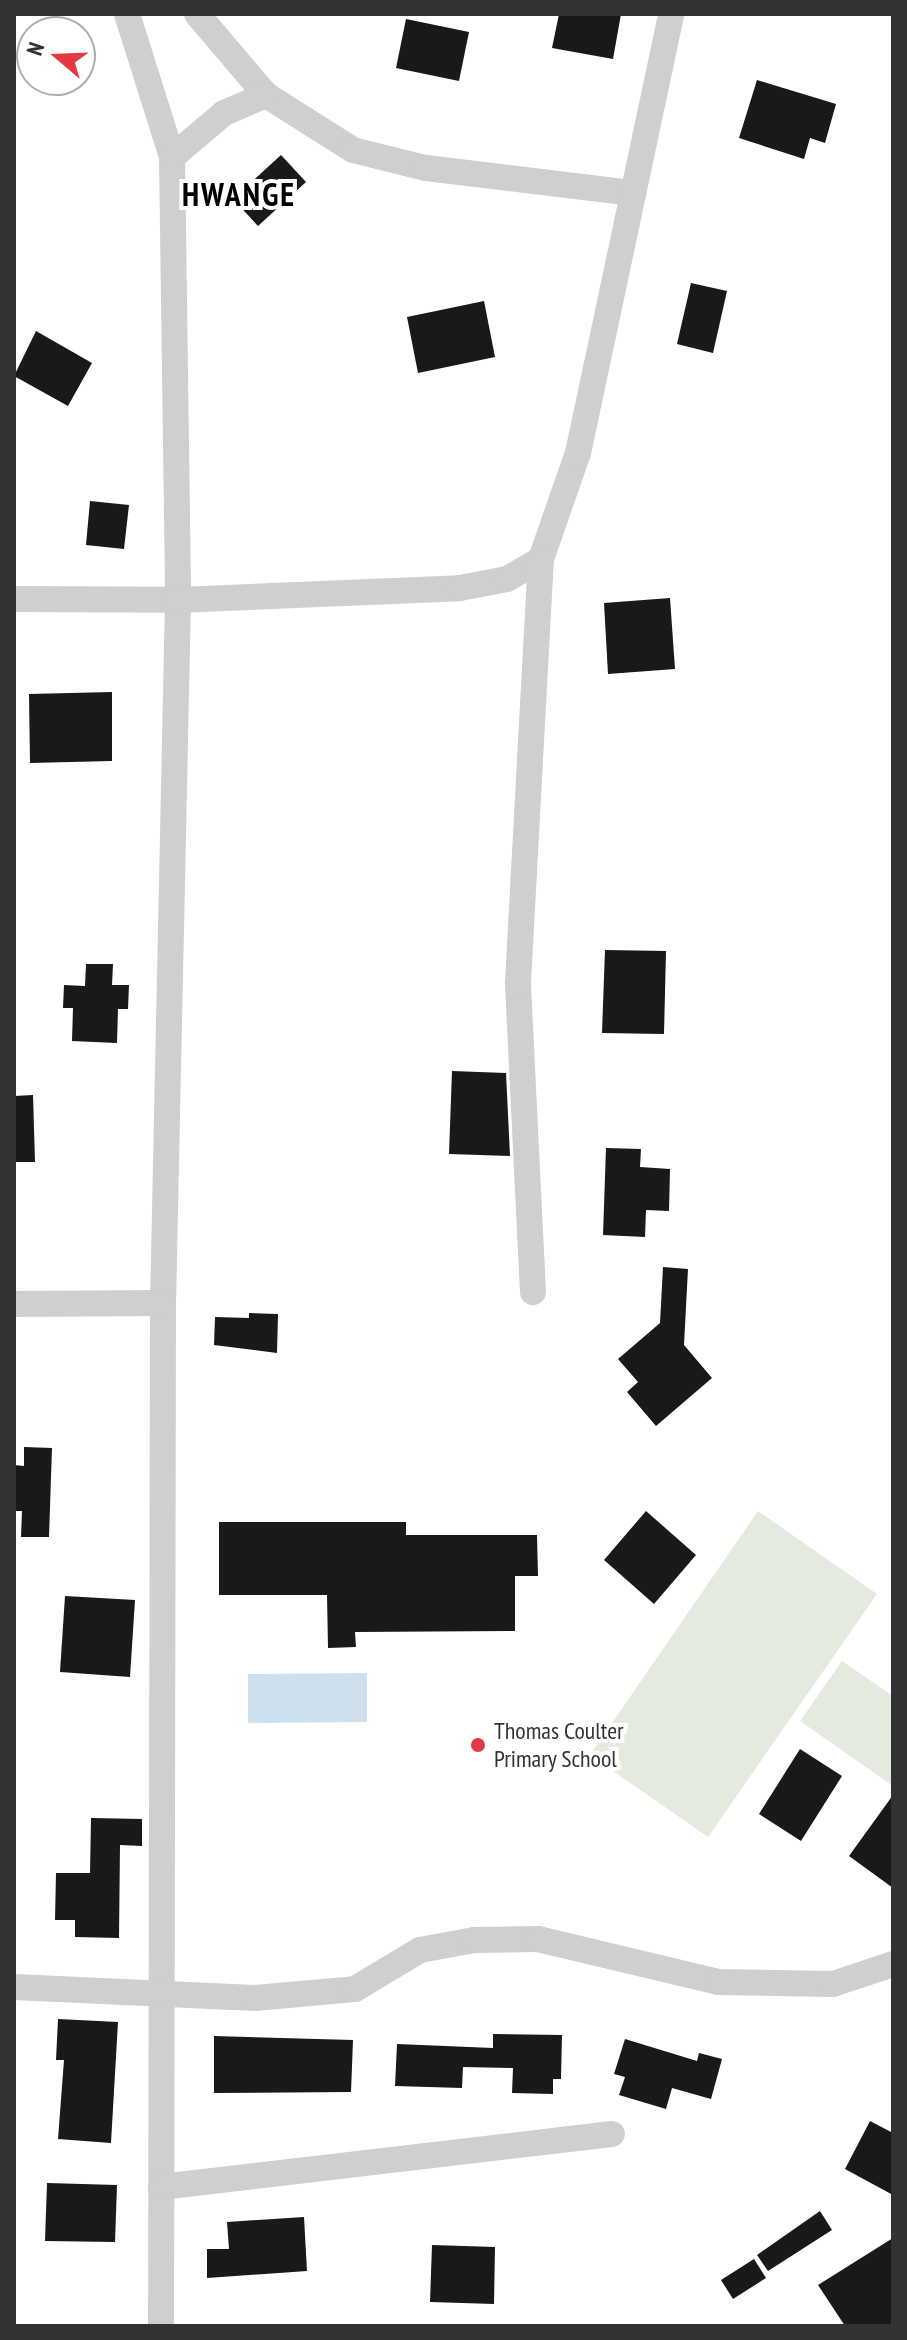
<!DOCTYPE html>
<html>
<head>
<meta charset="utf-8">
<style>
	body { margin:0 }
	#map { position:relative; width:907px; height:2340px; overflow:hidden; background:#fff; font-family:"PT Sans Narrow",sans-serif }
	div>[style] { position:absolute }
	.green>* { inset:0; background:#e4ebde }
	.water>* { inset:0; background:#cee0ed }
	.building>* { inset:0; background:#191919 }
	.minor>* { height:26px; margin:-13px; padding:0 13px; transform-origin:13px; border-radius:13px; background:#cfcfcf }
	.dots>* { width:22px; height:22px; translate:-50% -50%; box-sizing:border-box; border:4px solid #fff; border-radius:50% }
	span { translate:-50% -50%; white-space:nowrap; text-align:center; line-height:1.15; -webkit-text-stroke:8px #fff; paint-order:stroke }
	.poi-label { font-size:24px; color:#323232 }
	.left { translate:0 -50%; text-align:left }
	.district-label { font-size:32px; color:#000; font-weight:700; letter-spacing:2px }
	.frame { position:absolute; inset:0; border:16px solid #323232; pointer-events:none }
	.north { position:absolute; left:16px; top:16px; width:80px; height:80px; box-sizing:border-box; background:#fff; border:2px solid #adadad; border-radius:50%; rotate:289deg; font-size:22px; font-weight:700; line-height:32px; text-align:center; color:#323232 }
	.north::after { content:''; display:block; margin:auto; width:28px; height:36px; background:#e23a42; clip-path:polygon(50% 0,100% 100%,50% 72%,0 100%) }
</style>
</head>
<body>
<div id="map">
	<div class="green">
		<div style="clip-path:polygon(758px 1511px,877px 1594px,708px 1837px,590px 1755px)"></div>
		<div style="clip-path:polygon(842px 1661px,893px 1696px,893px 1786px,800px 1721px)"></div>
	</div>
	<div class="water">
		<div style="clip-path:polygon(367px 1673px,367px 1722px,248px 1723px,248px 1674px)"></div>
	</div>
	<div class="building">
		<div style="clip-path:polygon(559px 14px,621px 14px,613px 59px,552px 48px)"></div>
		<div style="clip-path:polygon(406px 19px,469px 32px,459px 81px,396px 68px)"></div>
		<div style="clip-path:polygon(757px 80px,836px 104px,825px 143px,810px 138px,804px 159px,739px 138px)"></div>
		<div style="clip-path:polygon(281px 155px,306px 182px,258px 226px,233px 199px)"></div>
		<div style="clip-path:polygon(691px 283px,727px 291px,713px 353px,677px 344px)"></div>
		<div style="clip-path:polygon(484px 301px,495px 357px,418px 373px,407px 317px)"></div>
		<div style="clip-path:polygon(36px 331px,92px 363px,68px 406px,14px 376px)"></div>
		<div style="clip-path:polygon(90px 501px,129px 505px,124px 549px,86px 545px)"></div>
		<div style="clip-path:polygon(670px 598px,675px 669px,608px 674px,604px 603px)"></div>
		<div style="clip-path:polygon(112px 692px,112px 761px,30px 763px,29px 694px)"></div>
		<div style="clip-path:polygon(605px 950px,666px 951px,664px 1034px,602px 1033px)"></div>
		<div style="clip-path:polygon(86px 964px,113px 964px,112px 985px,129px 985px,128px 1009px,118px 1009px,117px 1043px,72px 1041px,73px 1008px,63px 1008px,64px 985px,85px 986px)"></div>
		<div style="clip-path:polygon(452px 1071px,506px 1073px,510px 1156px,449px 1154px)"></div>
		<div style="clip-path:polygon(33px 1095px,35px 1162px,14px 1162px,14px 1096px)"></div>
		<div style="clip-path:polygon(606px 1148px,641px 1149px,640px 1167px,670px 1169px,669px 1211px,646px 1210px,645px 1237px,603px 1235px)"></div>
		<div style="clip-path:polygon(663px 1267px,688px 1269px,684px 1345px,712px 1378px,656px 1426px,627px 1392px,638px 1382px,618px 1359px,660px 1323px)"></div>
		<div style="clip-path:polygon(249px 1313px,278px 1314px,277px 1353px,214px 1345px,215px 1317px,249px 1318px)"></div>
		<div style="clip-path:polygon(24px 1447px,52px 1448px,49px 1537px,21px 1537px,22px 1511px,14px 1511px,14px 1465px,24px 1466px)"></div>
		<div style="clip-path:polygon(646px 1511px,696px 1555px,654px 1604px,604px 1560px)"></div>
		<div style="clip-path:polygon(219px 1522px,406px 1522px,406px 1535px,537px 1535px,538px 1576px,515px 1576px,515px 1631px,355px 1632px,356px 1647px,328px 1648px,327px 1595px,219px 1595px)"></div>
		<div style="clip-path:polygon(65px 1596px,135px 1600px,130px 1677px,60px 1672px)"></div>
		<div style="clip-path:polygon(800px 1749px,842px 1776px,801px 1841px,759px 1814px)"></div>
		<div style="clip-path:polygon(893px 1795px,893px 1888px,849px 1856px)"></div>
		<div style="clip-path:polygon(91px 1818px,142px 1819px,142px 1846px,120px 1845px,119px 1938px,75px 1937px,75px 1920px,55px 1920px,56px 1873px,90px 1873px)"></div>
		<div style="clip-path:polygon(58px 2019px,118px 2022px,111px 2143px,58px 2139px,64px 2060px,56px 2060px)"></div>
		<div style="clip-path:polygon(493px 2034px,562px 2035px,561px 2079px,553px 2079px,553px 2094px,512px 2093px,513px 2068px,463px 2067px,462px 2088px,395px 2086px,397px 2044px,493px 2048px)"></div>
		<div style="clip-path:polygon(214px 2036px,353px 2040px,351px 2092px,214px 2093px)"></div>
		<div style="clip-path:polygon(625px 2039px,697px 2061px,699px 2053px,722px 2059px,711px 2099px,672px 2088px,666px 2109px,619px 2095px,625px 2077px,614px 2074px)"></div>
		<div style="clip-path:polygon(870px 2121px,893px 2133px,893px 2195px,845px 2169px)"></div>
		<div style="clip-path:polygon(47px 2183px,117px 2185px,115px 2242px,45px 2241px)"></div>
		<div style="clip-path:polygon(820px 2211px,832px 2230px,768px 2271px,757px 2255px)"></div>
		<div style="clip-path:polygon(304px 2217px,307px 2271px,207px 2278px,207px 2249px,229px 2249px,227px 2222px)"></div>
		<div style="clip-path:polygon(893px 2238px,893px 2326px,845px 2326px,818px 2285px)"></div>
		<div style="clip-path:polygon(432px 2245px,495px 2247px,494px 2304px,430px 2302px)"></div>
		<div style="clip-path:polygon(754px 2259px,766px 2278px,733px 2299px,721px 2280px)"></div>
	</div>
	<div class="minor">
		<div style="left:127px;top:14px;width:150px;rotate:72.5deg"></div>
		<div style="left:172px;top:157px;width:443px;rotate:89.2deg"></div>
		<div style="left:178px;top:600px;width:703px;rotate:91.22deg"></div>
		<div style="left:163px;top:1303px;width:1023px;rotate:90.11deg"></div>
		<div style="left:197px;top:14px;width:106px;rotate:49.6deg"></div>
		<div style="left:266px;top:95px;width:103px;rotate:32.3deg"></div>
		<div style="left:353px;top:150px;width:75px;rotate:13.9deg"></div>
		<div style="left:426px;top:168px;width:209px;rotate:6.9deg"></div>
		<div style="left:172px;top:157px;width:68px;rotate:-40.2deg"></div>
		<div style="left:224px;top:113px;width:46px;rotate:-23.2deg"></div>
		<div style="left:14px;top:599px;width:164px;rotate:0.3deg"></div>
		<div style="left:178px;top:600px;width:282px;rotate:-2.4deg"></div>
		<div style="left:460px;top:588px;width:48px;rotate:-10.8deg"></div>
		<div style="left:507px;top:579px;width:39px;rotate:-30deg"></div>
		<div style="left:541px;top:559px;width:112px;rotate:-70.8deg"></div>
		<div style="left:578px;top:453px;width:449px;rotate:-78deg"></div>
		<div style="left:533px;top:1292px;width:310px;rotate:-92.8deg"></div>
		<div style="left:518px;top:982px;width:424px;rotate:-86.9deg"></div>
		<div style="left:14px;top:1304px;width:149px;rotate:-0.4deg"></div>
		<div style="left:14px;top:1987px;width:241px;rotate:2.6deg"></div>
		<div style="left:255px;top:1998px;width:100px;rotate:-5.1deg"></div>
		<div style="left:355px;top:1989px;width:76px;rotate:-31deg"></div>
		<div style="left:420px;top:1950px;width:55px;rotate:-10.5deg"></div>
		<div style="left:474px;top:1940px;width:64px;rotate:-0.9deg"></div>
		<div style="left:538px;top:1939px;width:185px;rotate:13.4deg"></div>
		<div style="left:718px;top:1982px;width:115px;rotate:1deg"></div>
		<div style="left:833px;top:1984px;width:63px;rotate:-18.4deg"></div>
		<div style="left:161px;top:2187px;width:454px;rotate:-6.7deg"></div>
	</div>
	<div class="dots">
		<div style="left:478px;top:1745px;background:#e23a42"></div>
	</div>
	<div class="poi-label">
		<span class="left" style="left:494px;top:1745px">Thomas Coulter<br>Primary School</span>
	</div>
	<div class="district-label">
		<span style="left:239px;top:194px">HWANGE</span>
	</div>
	<div class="frame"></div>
	<div class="north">N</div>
</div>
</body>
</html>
